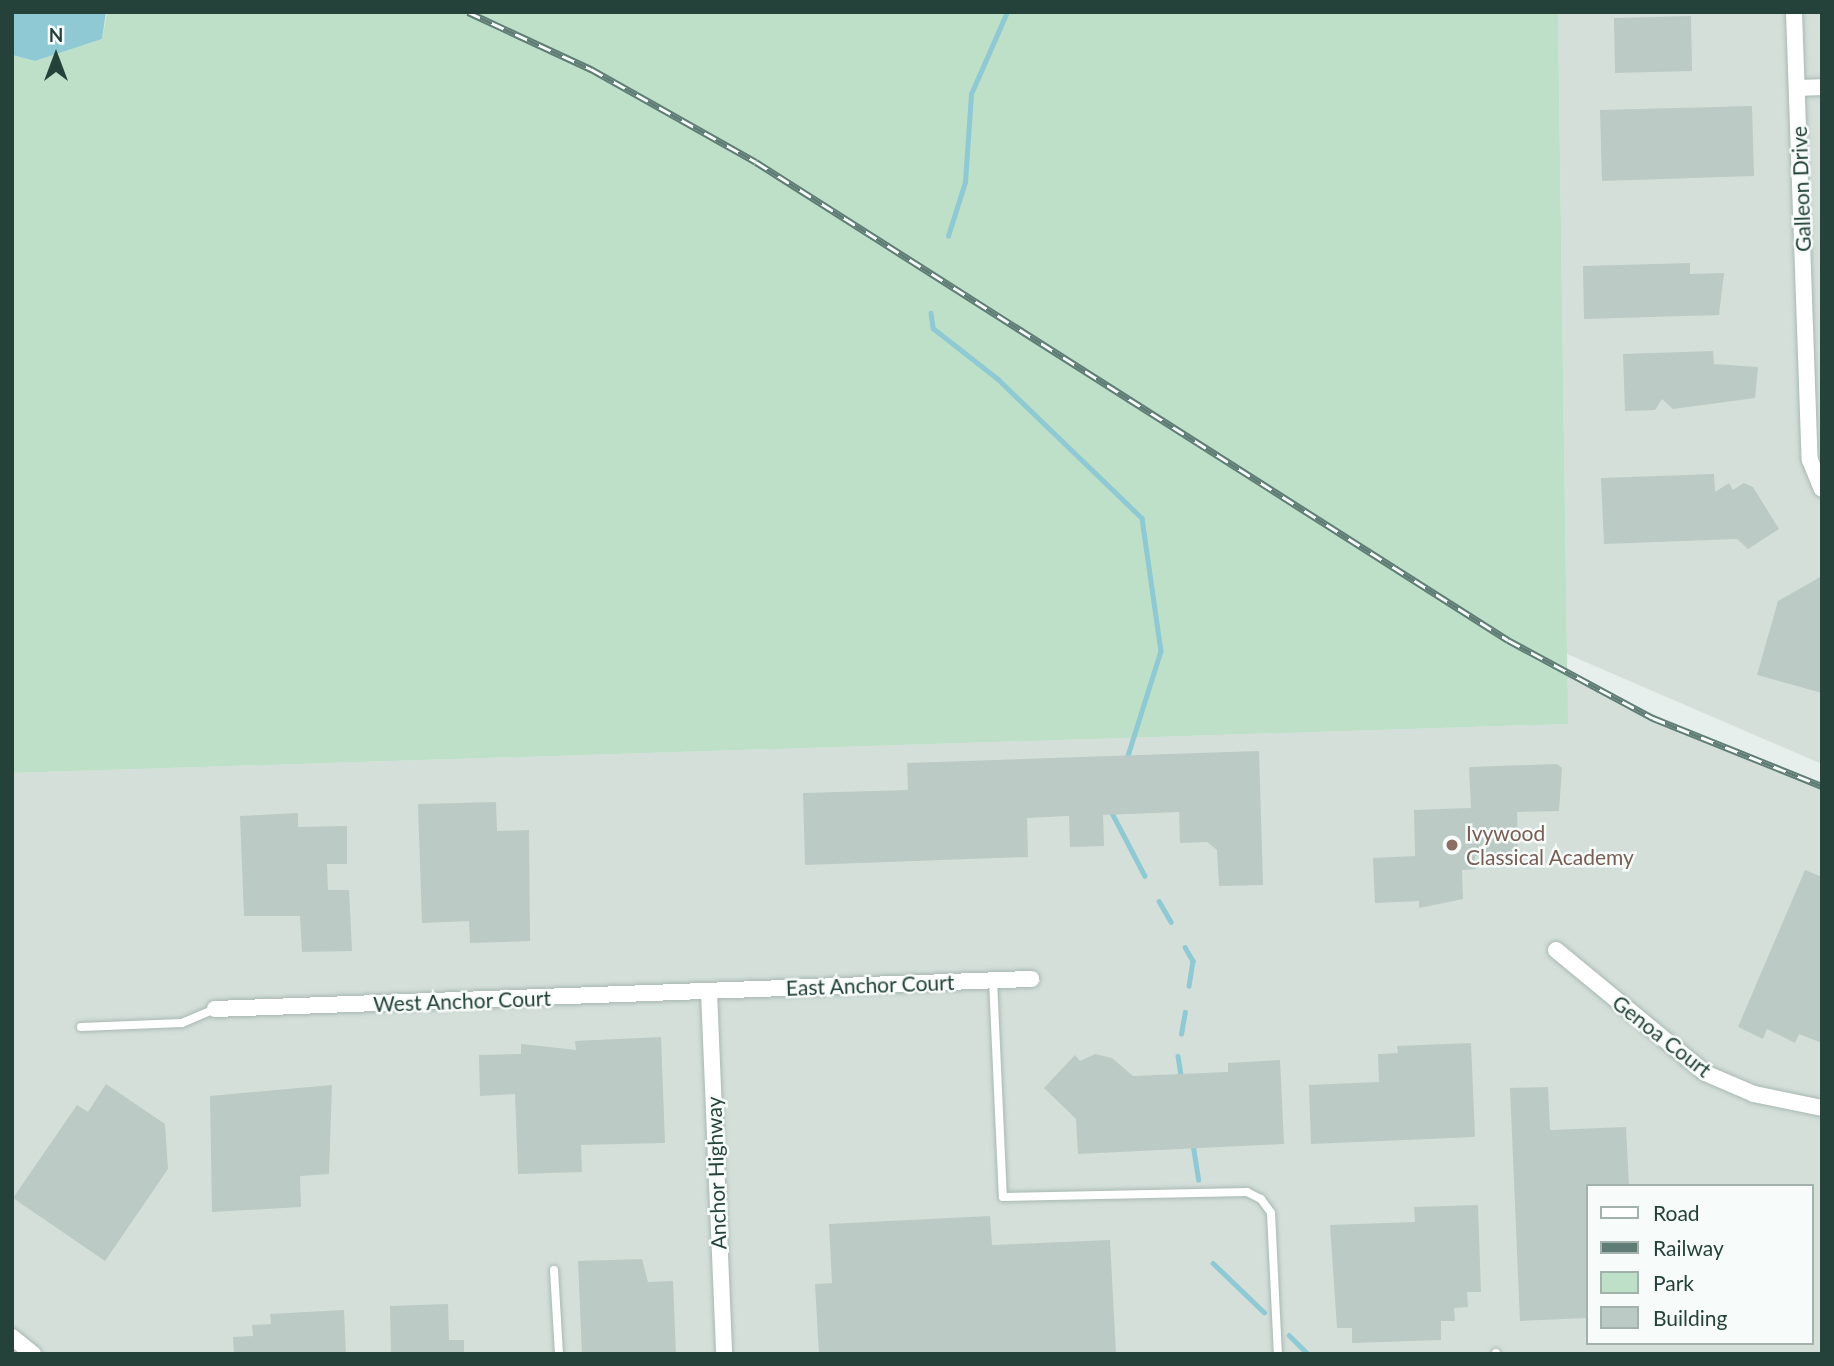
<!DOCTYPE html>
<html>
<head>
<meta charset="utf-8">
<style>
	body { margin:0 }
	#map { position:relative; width:1834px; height:1366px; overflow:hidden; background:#e6efeb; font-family:Lato,sans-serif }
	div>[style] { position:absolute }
	.built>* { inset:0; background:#d4dfda }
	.green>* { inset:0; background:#bfe0c8 }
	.water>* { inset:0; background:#8ec9d4 }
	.stream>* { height:4.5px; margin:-2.25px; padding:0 2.25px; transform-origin:2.25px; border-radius:2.25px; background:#8ec9d4 }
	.building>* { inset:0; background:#bbcac4 }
	.roads { filter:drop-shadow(0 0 2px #a8b8b2) drop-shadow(0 0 2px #a8b8b2) }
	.service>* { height:8px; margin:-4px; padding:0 4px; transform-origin:4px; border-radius:4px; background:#fff }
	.minor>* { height:16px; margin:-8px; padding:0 8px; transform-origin:8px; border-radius:8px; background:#fff }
	.rail>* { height:7px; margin-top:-3.5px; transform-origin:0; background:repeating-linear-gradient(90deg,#f7fbf9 0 13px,#5f7d75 0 26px); box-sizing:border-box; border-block:2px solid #5f7d75 }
	.dots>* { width:19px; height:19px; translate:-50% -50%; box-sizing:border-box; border:4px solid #f7fbf9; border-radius:50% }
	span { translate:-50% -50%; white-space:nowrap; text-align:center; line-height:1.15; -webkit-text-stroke:5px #f7fbf9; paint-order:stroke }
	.street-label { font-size:21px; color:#24423a }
	.education-label { font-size:21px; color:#785e54 }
	.left { translate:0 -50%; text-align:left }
	.frame { position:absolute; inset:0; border:14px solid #24423a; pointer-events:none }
	.legend { position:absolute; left:1586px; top:1184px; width:228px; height:161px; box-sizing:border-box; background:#f7fbf9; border:2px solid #a3b1ad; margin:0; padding:9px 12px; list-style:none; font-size:21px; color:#24423a }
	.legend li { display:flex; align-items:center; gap:14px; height:35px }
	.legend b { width:35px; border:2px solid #a3b1ad }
	.north { position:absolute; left:21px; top:21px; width:70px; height:70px; -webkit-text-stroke:5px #f7fbf9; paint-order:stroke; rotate:0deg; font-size:19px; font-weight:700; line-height:28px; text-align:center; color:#24423a }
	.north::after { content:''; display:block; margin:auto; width:24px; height:32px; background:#24423a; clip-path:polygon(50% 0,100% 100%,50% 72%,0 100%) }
</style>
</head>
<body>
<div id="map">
	<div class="built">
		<div style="clip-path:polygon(1558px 12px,1822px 12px,1822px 764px,1567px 654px)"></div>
		<div style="clip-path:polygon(evenodd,1567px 672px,1756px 764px,1822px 786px,1822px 1354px,12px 1354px,12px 773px,1567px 724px,1567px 672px,1587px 1186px,1811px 1186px,1811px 1343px,1587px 1343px,1587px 1186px)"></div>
	</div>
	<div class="green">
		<div style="clip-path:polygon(107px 12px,1558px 12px,1568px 724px,12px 773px,12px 55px,35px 61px,102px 39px)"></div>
	</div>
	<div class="water">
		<div style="clip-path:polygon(12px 12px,106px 12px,102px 39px,35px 61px,12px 55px)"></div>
	</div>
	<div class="stream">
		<div style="left:948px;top:236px;width:57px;rotate:-72.5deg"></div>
		<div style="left:965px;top:182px;width:88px;rotate:-86.1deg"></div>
		<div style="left:971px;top:94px;width:90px;rotate:-66.3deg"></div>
		<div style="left:931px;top:313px;width:15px;rotate:82deg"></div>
		<div style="left:933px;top:328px;width:83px;rotate:38.1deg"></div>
		<div style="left:998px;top:379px;width:200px;rotate:44deg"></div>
		<div style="left:1142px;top:518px;width:134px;rotate:81.9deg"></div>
		<div style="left:1161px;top:651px;width:113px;rotate:107.5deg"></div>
		<div style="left:1111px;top:811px;width:73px;rotate:62.4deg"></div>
		<div style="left:1159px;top:901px;width:24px;rotate:60deg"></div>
		<div style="left:1185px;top:947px;width:16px;rotate:60deg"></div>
		<div style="left:1193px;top:961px;width:25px;rotate:99deg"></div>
		<div style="left:1181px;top:1034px;width:22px;rotate:-80deg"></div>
		<div style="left:1178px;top:1056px;width:24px;rotate:81deg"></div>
		<div style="left:1193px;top:1144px;width:36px;rotate:81deg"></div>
		<div style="left:1213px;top:1263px;width:71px;rotate:43.9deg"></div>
		<div style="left:1289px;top:1335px;width:27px;rotate:45deg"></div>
	</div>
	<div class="building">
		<div style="clip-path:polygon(1691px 16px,1692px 71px,1615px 73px,1614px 18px)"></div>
		<div style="clip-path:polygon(1752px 106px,1754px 176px,1602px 181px,1600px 110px)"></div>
		<div style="clip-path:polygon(1690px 263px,1690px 274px,1724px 273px,1719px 315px,1584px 319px,1583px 266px)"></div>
		<div style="clip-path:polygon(1713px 351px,1714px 364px,1758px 367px,1755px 398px,1673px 409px,1662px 399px,1655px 410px,1625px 411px,1623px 354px)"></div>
		<div style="clip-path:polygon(1714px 474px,1715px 492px,1729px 483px,1733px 490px,1744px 483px,1753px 487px,1779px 529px,1748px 549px,1737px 539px,1604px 544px,1601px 478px)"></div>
		<div style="clip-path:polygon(1822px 576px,1822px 693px,1757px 675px,1778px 601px)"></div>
		<div style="clip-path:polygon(1259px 751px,1263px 885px,1219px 886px,1217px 850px,1207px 842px,1180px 843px,1179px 812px,1103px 815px,1104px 846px,1070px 847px,1069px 816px,1027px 818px,1028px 857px,805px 865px,803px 793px,908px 790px,907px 763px)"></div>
		<div style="clip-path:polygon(1557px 764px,1562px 768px,1559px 811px,1517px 812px,1518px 855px,1475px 856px,1476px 869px,1462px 870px,1463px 899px,1419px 908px,1419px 901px,1375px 903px,1373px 858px,1415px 856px,1414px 810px,1471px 808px,1469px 767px)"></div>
		<div style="clip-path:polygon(496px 802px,497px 831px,529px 830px,530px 941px,470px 943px,469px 921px,422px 923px,418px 804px)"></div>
		<div style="clip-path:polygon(298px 813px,298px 827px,347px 826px,347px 864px,327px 864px,328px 890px,349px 890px,352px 951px,302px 952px,300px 916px,244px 916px,240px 816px)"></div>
		<div style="clip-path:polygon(1805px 870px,1822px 877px,1822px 1043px,1799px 1034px,1795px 1043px,1767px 1029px,1763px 1039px,1738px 1027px)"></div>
		<div style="clip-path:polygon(661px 1037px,665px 1143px,581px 1145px,582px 1172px,518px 1174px,515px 1094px,480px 1096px,479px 1055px,521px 1054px,521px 1044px,576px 1050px,575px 1041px)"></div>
		<div style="clip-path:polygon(1471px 1043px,1475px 1137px,1311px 1144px,1309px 1085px,1379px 1082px,1378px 1054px,1398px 1053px,1397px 1046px)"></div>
		<div style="clip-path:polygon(1095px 1054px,1112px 1058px,1133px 1076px,1228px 1072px,1228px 1063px,1280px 1060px,1284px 1144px,1078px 1154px,1076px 1119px,1044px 1088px,1075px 1055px,1080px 1061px)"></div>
		<div style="clip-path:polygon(106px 1084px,165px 1124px,168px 1169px,105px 1261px,13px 1198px,77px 1105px,88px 1112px)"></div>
		<div style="clip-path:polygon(332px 1085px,329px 1174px,300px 1176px,301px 1207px,212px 1212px,210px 1096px)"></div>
		<div style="clip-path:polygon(1548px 1087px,1550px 1130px,1626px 1127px,1629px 1186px,1587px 1186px,1587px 1318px,1520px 1321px,1510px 1088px)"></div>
		<div style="clip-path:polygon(1478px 1205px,1481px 1292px,1467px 1292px,1468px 1307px,1454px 1308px,1455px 1321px,1441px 1321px,1441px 1340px,1352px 1343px,1352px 1328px,1337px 1328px,1330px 1225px,1415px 1222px,1414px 1207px)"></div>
		<div style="clip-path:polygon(990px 1216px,992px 1245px,1110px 1240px,1116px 1354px,819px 1354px,815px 1284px,832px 1283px,829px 1224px)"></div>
		<div style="clip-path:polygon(642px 1259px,648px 1282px,673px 1281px,676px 1354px,582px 1354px,578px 1261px)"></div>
		<div style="clip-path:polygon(448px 1304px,449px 1340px,464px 1340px,464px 1354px,391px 1354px,390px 1306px)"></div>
		<div style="clip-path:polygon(344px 1310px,346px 1354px,234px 1354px,233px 1337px,253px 1336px,252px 1325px,271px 1324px,270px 1314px)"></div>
	</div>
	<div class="roads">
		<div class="service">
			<div style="left:993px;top:980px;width:217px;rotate:87.4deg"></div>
			<div style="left:1003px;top:1197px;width:244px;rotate:-1.2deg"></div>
			<div style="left:1247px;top:1192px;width:16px;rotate:27deg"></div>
			<div style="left:1261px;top:1199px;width:17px;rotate:54deg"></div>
			<div style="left:1271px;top:1213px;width:141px;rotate:87.2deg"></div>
			<div style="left:81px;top:1027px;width:101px;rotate:-2.3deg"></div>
			<div style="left:182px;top:1023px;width:36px;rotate:-23deg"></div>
			<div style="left:554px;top:1270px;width:84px;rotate:86.6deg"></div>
			<div style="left:1496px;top:1353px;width:1px;rotate:90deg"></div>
		</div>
		<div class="minor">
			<div style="left:1794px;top:12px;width:448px;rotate:88deg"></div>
			<div style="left:1810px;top:460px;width:31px;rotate:68deg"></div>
			<div style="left:1797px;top:88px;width:25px;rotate:-2deg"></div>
			<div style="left:1556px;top:950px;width:193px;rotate:39.5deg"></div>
			<div style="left:1705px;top:1073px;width:53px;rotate:23.2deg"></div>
			<div style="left:1754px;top:1094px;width:69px;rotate:11.6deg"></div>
			<div style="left:709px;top:992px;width:362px;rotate:87.6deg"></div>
			<div style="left:215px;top:1009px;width:817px;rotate:-2.11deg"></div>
			<div style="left:12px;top:1337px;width:27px;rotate:39deg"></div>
		</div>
	</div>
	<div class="rail">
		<div style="left:468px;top:12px;width:136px;rotate:24.9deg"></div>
		<div style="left:591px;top:69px;width:189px;rotate:29.4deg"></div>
		<div style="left:756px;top:162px;width:891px;rotate:32.44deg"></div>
		<div style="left:1508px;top:640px;width:165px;rotate:28.3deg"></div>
		<div style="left:1653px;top:718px;width:182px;rotate:21.9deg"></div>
	</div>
	<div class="dots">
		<div style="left:1452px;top:845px;background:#8d6e63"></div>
	</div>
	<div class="street-label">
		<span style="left:1801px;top:189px;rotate:-92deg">Galleon Drive</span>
		<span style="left:870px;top:985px;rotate:-2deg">East Anchor Court</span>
		<span style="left:462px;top:1001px;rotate:-2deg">West Anchor Court</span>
		<span style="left:1662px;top:1036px;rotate:38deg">Genoa Court</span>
		<span style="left:716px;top:1173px;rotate:-92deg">Anchor Highway</span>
	</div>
	<div class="education-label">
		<span class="left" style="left:1466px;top:845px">Ivywood<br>Classical Academy</span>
	</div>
	<div class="frame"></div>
	<ul class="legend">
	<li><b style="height:9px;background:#fff"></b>Road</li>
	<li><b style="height:9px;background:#5f7d75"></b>Railway</li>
	<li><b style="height:19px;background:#bfe0c8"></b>Park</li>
	<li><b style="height:19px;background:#bbcac4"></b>Building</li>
	</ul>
	<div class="north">N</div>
</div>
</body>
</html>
